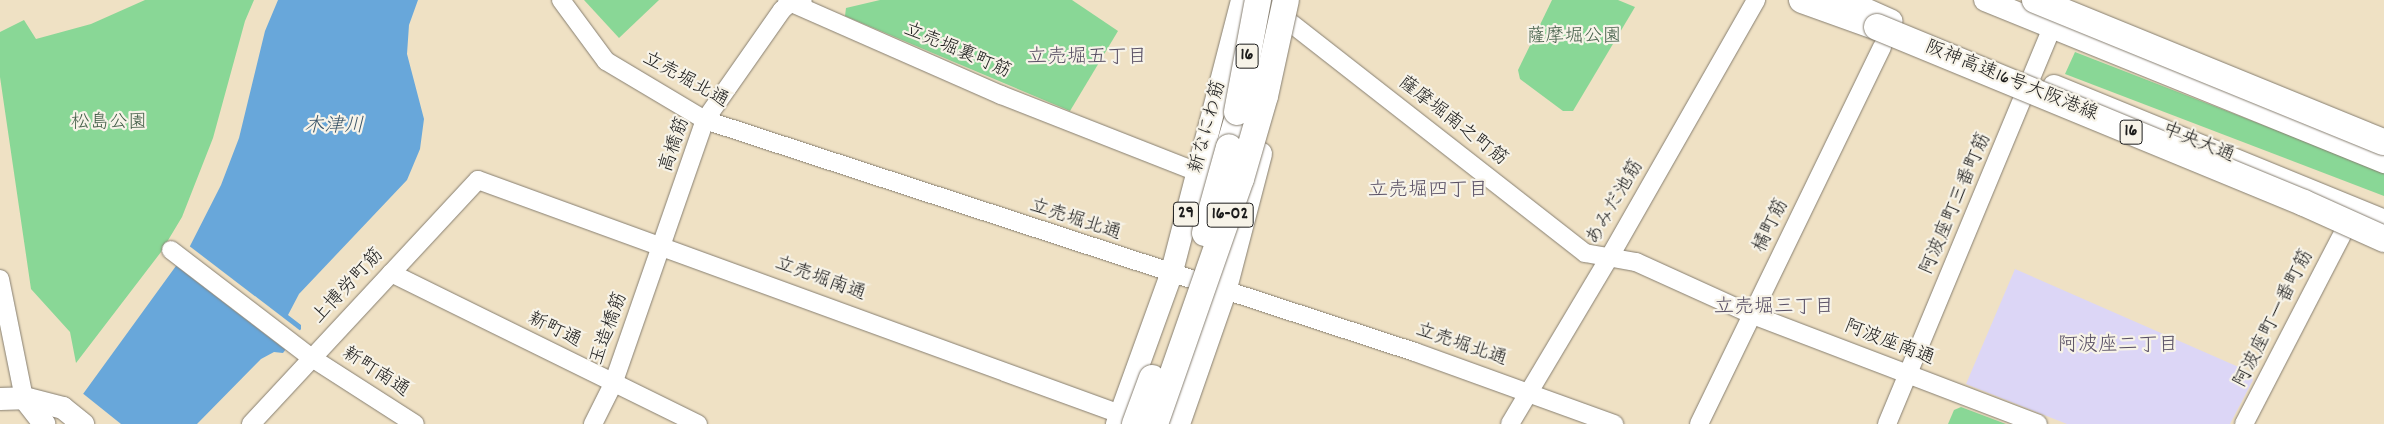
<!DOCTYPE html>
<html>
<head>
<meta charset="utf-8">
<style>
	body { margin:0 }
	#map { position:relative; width:2384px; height:424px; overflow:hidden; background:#efe1c4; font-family:Dekko,"Klee One",sans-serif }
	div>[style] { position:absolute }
	.built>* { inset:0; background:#dcd6f6 }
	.green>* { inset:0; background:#89d796 }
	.water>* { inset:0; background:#68a7da }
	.pier>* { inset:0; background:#efe1c4 }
	.roads { filter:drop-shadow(0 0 1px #867e70) drop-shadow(0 0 1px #867e70) }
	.minor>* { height:18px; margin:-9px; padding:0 9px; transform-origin:9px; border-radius:9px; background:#fff }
	.major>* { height:22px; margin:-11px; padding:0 11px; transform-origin:11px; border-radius:11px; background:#fff }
	.highway>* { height:26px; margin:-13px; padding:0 13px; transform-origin:13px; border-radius:13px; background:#fff }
	.bridges { filter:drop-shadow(0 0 1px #867e70) drop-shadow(0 0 1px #867e70) }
	.highway-bridge>* { height:26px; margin:-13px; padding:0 13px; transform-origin:13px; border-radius:13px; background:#fff }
	span { translate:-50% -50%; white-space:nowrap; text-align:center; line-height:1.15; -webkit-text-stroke:4.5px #f7f3e8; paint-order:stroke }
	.shield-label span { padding:1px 4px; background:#f7f3e8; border:1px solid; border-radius:4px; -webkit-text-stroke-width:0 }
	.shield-label { font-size:18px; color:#1c1c1c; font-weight:700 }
	.park-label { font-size:19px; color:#425d47 }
	.street-label { font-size:19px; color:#1c1c1c }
	.neighbourhood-label { font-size:20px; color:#595065 }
	.water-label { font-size:20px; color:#3a5468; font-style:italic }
</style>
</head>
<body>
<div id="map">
	<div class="built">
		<div style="clip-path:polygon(2015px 269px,2250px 372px,2253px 380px,2230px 424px,2067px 424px,1966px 384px)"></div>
	</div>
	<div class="green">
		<div style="clip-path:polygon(145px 0,254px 0,245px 21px,213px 138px,182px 217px,161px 252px,76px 363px,70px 332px,31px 289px,0 77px,0 32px,24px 20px,36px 39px,91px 24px)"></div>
		<div style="clip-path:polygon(584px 0,659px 0,619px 38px)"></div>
		<div style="clip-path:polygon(880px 0,1072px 0,1118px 31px,1070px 111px,845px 16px,846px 8px)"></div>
		<div style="clip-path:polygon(1552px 0,1618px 0,1635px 7px,1573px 111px,1563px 111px,1520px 79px,1518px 70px)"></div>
		<div style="clip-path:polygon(2075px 52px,2384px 172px,2384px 196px,2065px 74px)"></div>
		<div style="clip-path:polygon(1961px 407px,2006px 424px,1948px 424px,1954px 410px)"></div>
	</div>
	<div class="water">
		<div style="clip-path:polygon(278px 0,418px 0,409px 25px,407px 54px,424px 119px,420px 149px,407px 180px,299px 294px,288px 315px,301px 325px,301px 329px,283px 353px,274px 352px,261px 359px,197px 424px,57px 424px,83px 394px,189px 248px,221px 185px,239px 138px,265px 31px)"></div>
	</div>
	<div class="pier">
		<div style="clip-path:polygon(188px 245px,302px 332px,287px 351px,175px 265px)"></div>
		<div style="clip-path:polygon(81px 392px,121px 424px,54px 424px)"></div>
	</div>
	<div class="roads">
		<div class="minor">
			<div style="left:561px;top:0;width:76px;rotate:53.6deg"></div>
			<div style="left:606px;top:61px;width:115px;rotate:30.8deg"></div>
			<div style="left:705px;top:120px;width:747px;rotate:18.1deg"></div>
			<div style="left:1415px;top:352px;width:212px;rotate:19.9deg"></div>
			<div style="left:787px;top:1px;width:234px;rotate:23.7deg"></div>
			<div style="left:1001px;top:95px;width:211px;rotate:21.4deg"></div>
			<div style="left:1292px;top:24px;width:372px;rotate:38deg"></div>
			<div style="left:1585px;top:253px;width:52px;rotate:10deg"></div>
			<div style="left:1636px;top:262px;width:128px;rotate:24.4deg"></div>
			<div style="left:1753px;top:315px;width:305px;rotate:20.9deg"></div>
			<div style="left:171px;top:250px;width:178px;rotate:37.5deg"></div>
			<div style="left:312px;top:358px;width:122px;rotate:32.7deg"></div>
			<div style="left:391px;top:273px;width:342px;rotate:26.2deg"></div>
			<div style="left:0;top:279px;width:121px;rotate:78.6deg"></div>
			<div style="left:251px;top:424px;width:333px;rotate:-47.1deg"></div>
			<div style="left:478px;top:180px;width:695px;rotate:20.03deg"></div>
			<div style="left:593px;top:424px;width:45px;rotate:-63.4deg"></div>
			<div style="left:613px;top:384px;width:280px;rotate:-70.8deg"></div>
			<div style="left:705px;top:120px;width:134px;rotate:-55deg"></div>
			<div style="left:782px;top:10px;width:11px;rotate:-41deg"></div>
			<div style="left:790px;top:3px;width:13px;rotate:-13deg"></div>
			<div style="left:1510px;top:424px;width:193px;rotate:-59.2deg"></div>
			<div style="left:1609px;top:258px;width:297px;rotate:-60.3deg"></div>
			<div style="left:1699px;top:424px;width:419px;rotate:-64.1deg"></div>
			<div style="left:1887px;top:424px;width:442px;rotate:-67.4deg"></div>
			<div style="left:2244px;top:424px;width:215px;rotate:-62.6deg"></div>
		</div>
		<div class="major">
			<div style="left:1845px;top:0;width:51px;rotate:24.1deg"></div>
			<div style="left:1985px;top:0;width:431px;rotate:22.1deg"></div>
			<div style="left:2054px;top:86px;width:357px;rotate:22.2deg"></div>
			<div style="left:24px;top:398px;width:33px;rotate:52deg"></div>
			<div style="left:0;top:399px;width:24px;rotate:-2deg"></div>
			<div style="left:24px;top:398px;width:40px;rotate:14.4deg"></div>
			<div style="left:63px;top:408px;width:26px;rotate:39deg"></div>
			<div style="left:1117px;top:424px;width:158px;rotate:-70.1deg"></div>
			<div style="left:1171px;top:275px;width:284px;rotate:-75.5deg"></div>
			<div style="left:1179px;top:424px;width:140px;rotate:-70.8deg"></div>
			<div style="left:1225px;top:292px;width:143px;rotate:-75.4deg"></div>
		</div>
		<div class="highway">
			<div style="left:1802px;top:0;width:80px;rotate:19.8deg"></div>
			<div style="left:1229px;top:147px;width:153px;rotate:-73.3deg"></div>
		</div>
	</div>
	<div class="bridges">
		<div class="highway-bridge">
			<div style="left:2035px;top:0;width:376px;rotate:22.2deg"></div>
			<div style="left:1877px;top:27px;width:462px;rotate:22.4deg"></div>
			<div style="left:2304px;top:203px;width:88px;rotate:24.2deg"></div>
			<div style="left:1237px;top:112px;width:114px;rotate:-79.4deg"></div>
			<div style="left:1205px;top:233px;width:89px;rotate:-74.4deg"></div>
			<div style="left:1135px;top:424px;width:49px;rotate:-69.7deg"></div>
			<div style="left:1155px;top:424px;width:260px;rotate:-70.7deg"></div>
			<div style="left:1241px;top:179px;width:86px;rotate:-73.9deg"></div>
			<div style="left:1265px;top:96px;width:98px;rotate:-77.7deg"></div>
		</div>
	</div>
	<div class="shield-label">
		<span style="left:1247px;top:56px">16</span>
		<span style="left:2131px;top:132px">16</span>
		<span style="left:1186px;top:214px">29</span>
		<span style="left:1230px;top:215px">16-02</span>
	</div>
	<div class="park-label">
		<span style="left:1574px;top:38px">薩摩堀公園</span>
		<span style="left:109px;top:124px">松島公園</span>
	</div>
	<div class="street-label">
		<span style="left:957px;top:52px;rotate:23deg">立売堀裏町筋</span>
		<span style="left:685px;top:81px;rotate:29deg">立売堀北通</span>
		<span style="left:2011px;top:82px;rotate:22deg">阪神高速16号大阪港線</span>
		<span style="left:1452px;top:122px;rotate:38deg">薩摩堀南之町筋</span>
		<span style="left:1209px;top:127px;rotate:-75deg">新なにわ筋</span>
		<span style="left:2198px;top:144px;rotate:22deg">中央大通</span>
		<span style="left:676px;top:145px;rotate:-71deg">高橋筋</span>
		<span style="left:1616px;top:203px;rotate:-60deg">あみだ池筋</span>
		<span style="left:1957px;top:204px;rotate:-67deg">阿波座町三番町筋</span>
		<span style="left:1075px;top:221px;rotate:18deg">立売堀北通</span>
		<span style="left:1772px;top:226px;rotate:-64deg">橘町筋</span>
		<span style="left:820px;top:280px;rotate:20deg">立売堀南通</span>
		<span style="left:349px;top:287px;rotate:-47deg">上博労町筋</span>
		<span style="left:2275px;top:319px;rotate:-63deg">阿波座町一番町筋</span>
		<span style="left:610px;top:329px;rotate:-70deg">玉造橋筋</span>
		<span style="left:554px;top:331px;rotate:26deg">新町通</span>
		<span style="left:1889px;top:344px;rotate:21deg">阿波座南通</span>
		<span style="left:1461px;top:346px;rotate:19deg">立売堀北通</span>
		<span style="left:375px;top:373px;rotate:33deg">新町南通</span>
	</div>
	<div class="neighbourhood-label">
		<span style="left:1087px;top:58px">立売堀五丁目</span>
		<span style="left:1428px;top:191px">立売堀四丁目</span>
		<span style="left:1774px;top:308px">立売堀三丁目</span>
		<span style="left:2118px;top:346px">阿波座二丁目</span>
	</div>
	<div class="water-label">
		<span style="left:334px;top:127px">木津川</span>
	</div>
</div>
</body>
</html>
